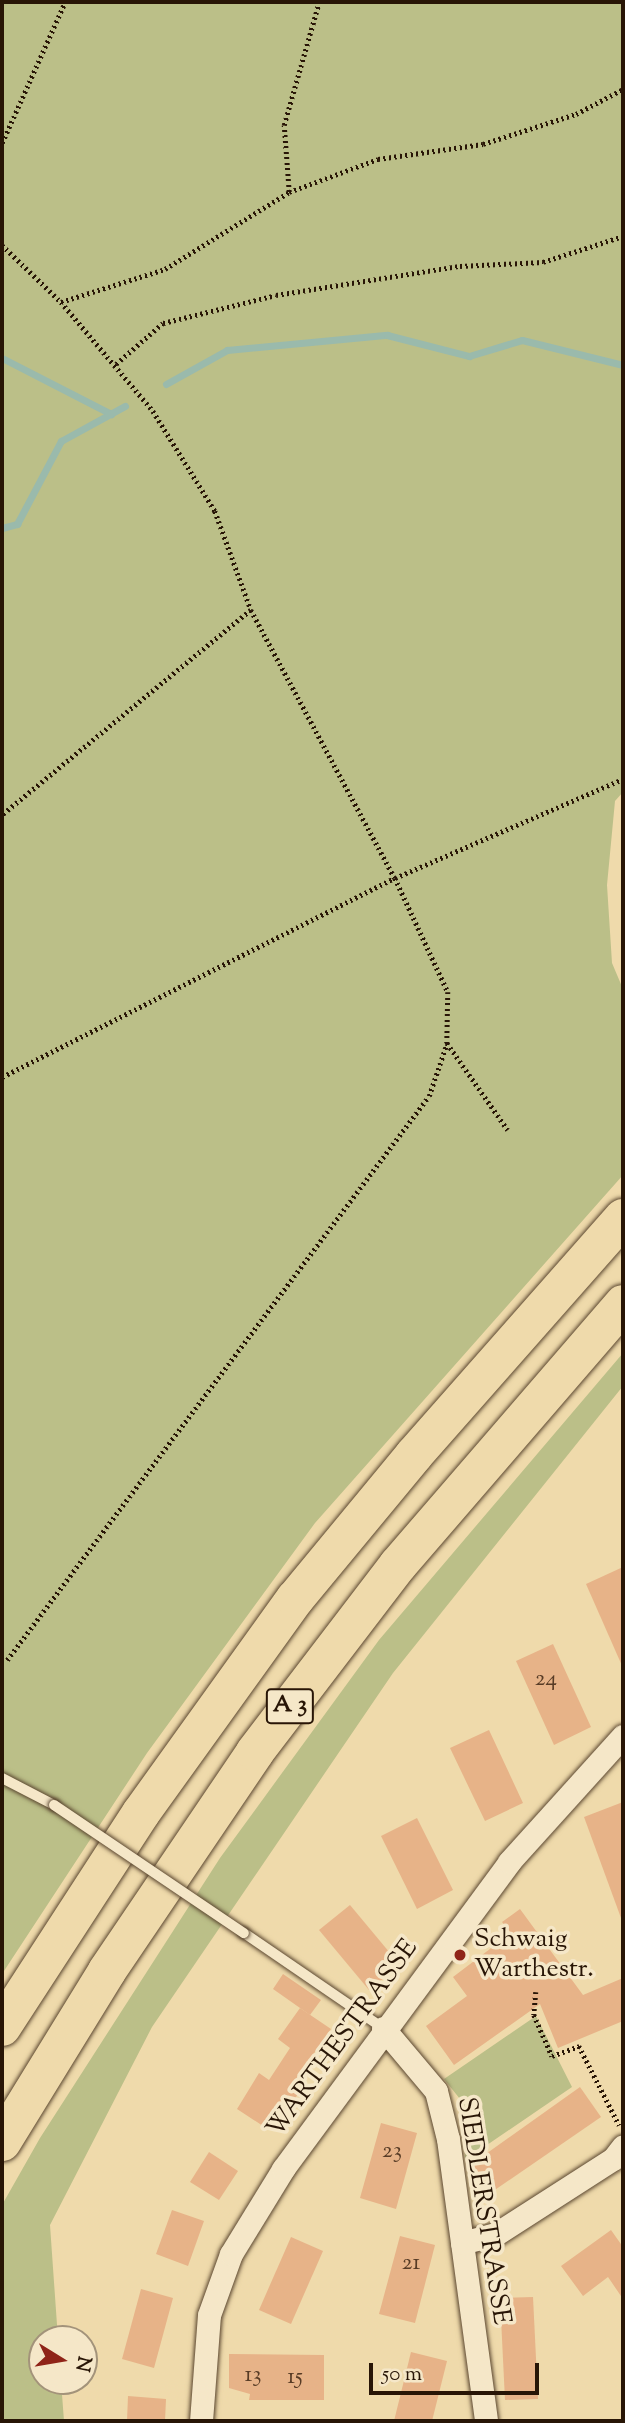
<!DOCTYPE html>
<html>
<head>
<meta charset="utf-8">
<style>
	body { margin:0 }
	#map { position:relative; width:625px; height:2423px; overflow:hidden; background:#efdaab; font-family:"Sorts Mill Goudy",serif }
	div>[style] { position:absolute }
	.green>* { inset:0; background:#bbbf88 }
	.stream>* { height:7px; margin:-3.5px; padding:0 3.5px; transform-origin:3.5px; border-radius:3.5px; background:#9abaac }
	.building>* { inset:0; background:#e7b388 }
	.path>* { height:4.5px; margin-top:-2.25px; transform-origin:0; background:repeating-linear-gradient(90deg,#281506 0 2px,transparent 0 5.5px) }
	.roads { filter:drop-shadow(0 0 2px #5a462f) drop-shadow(0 0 2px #5a462f) }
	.lane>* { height:10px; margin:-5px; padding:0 5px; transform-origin:5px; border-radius:5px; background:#f5e7c8 }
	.street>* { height:23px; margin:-11.5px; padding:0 11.5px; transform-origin:11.5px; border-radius:11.5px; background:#f5e7c8 }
	.highway>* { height:38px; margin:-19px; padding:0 19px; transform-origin:19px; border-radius:19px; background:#efdaab }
	.bridges { filter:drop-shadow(0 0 2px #5a462f) drop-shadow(0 0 2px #5a462f) }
	.lane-bridge>* { height:10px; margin:-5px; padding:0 5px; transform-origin:5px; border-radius:5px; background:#f5e7c8 }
	.dots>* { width:19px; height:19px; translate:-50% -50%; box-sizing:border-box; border:4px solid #f5e7c8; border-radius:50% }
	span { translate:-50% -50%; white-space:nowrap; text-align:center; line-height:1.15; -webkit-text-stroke:7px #f5e7c8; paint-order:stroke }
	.number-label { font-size:23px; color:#583c26 }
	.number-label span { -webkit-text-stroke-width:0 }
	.shield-label span { padding:2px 5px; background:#f5e7c8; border:2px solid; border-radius:5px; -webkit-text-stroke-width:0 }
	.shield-label { font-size:24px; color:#281506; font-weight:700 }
	.poi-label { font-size:26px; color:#281506 }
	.left { translate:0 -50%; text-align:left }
	.street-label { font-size:26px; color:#281506 }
	.frame { position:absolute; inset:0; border:4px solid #281506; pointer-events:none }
	.north { position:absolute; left:28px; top:2325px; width:70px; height:70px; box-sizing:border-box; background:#f5e7c8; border:2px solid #a3937a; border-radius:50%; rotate:101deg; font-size:19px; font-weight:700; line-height:28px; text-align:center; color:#281506 }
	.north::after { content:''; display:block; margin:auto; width:24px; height:32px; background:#8f2418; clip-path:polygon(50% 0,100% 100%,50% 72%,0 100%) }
	.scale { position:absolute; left:369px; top:2363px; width:170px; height:32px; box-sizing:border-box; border:4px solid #281506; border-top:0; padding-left:9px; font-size:21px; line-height:24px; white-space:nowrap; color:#281506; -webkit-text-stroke:5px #f5e7c8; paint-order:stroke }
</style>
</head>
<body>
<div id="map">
	<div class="green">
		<div style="clip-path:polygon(2px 2px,623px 2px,623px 792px,615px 801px,607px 885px,612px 963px,623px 989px,623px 1175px,315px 1523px,147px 1753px,2px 1974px)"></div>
		<div style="clip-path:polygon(623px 1353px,623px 1386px,393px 1673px,152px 2027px,50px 2225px,58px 2339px,42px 2339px,42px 2381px,61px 2381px,64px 2421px,2px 2421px,2px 2205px,40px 2138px,220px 1858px,379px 1640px)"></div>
		<div style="clip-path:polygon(536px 2016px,572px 2087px,465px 2160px,464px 2104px,444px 2079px)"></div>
	</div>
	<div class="stream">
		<div style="left:2px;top:358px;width:123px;rotate:27.2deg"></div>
		<div style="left:166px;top:384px;width:70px;rotate:-29.1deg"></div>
		<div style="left:227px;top:350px;width:161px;rotate:-5.4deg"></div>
		<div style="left:387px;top:335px;width:85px;rotate:14.4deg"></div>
		<div style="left:469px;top:356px;width:55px;rotate:-16.8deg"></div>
		<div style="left:522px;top:340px;width:104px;rotate:13.9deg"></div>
		<div style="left:2px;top:528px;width:16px;rotate:-15deg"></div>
		<div style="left:17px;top:524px;width:94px;rotate:-62.1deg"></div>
		<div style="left:61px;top:441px;width:73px;rotate:-28.7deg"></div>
	</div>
	<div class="building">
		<div style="clip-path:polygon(623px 1567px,623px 1668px,586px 1584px)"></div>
		<div style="clip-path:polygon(553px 1644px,591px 1727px,554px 1745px,516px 1661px)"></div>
		<div style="clip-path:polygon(489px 1730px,523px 1803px,485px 1821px,450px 1748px)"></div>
		<div style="clip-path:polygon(623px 1802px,623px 1918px,621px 1918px,584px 1817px)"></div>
		<div style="clip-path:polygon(417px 1818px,453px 1890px,417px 1909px,381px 1836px)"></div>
		<div style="clip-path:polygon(350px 1905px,400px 1965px,369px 1990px,319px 1930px)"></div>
		<div style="clip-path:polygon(520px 1909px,583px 1995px,623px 1978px,623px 2021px,558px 2048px,540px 2004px,454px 2065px,426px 2026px,467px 1996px,453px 1977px,511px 1933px,502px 1922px)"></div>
		<div style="clip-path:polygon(283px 1974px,321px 2000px,310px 2015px,273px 1989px)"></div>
		<div style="clip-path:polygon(300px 2008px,331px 2029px,294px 2082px,302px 2088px,282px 2118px,272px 2111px,263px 2126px,237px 2109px,259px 2073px,269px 2080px,290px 2048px,278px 2039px)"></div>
		<div style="clip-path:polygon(580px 2087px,601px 2117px,489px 2194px,469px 2166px)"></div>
		<div style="clip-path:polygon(381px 2123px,417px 2133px,396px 2209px,360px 2198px)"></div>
		<div style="clip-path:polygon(209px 2152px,238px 2171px,219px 2200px,190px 2182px)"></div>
		<div style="clip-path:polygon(172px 2210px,204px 2221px,188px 2266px,156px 2254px)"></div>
		<div style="clip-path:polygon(611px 2230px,623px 2247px,623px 2299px,608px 2277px,583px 2296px,561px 2266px)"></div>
		<div style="clip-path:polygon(400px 2236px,435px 2245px,415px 2323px,379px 2314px)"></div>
		<div style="clip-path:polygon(291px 2237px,323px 2251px,291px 2324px,259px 2310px)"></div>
		<div style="clip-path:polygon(141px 2289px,173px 2298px,154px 2368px,122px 2359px)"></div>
		<div style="clip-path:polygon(533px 2297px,538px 2399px,505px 2400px,500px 2298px)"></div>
		<div style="clip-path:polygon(411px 2352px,447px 2361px,432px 2421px,394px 2421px)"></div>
		<div style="clip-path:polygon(229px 2354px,324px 2355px,324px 2400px,249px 2400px,250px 2394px,229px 2388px)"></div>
		<div style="clip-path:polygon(128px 2396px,166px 2399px,165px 2421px,127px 2421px)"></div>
	</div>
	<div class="path">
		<div style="left:2px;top:143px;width:154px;rotate:-65.9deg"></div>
		<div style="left:289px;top:192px;width:95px;rotate:-20.3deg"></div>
		<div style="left:378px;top:159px;width:106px;rotate:-8.1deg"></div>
		<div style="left:483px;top:144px;width:98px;rotate:-17.9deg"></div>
		<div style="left:576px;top:114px;width:53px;rotate:-28deg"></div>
		<div style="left:2px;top:245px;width:82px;rotate:44deg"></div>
		<div style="left:61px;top:302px;width:143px;rotate:49.8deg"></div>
		<div style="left:153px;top:411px;width:118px;rotate:58.2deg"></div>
		<div style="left:215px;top:511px;width:105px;rotate:70deg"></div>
		<div style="left:251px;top:610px;width:323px;rotate:140.5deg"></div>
		<div style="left:61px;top:302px;width:109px;rotate:-17.6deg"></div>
		<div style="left:165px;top:269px;width:146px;rotate:-31.8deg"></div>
		<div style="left:289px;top:192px;width:67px;rotate:-94.3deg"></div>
		<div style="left:284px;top:125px;width:128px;rotate:-74.1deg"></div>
		<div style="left:116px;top:364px;width:62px;rotate:-41.1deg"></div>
		<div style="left:163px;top:323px;width:116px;rotate:-13.9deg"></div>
		<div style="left:276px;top:295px;width:186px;rotate:-9deg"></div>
		<div style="left:460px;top:266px;width:83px;rotate:-2.8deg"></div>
		<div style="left:543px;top:262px;width:84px;rotate:-18deg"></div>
		<div style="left:251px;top:610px;width:304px;rotate:61.8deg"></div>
		<div style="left:395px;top:878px;width:126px;rotate:65.1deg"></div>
		<div style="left:448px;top:992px;width:51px;rotate:91.1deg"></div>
		<div style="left:447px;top:1043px;width:106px;rotate:55deg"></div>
		<div style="left:2px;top:1077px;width:441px;rotate:-26.9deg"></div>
		<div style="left:395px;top:878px;width:249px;rotate:-23.5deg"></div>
		<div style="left:7px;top:1660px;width:704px;rotate:-53.2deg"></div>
		<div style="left:429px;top:1096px;width:56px;rotate:-71.2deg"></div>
		<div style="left:536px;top:1992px;width:23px;rotate:95deg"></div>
		<div style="left:534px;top:2015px;width:45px;rotate:66.3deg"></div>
		<div style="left:552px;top:2056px;width:29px;rotate:-20deg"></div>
		<div style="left:579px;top:2046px;width:89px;rotate:63.1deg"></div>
	</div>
	<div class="roads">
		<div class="lane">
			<div style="left:2px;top:1778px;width:59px;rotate:27.4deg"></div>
			<div style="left:244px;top:1933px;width:168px;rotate:34.4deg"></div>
		</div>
		<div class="street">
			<div style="left:383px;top:2028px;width:82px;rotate:49.9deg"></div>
			<div style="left:436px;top:2091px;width:49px;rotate:76deg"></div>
			<div style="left:448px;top:2139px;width:285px;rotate:82.3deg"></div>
			<div style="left:462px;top:2243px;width:35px;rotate:-15deg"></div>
			<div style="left:496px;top:2234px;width:139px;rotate:-32.7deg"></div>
			<div style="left:613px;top:2159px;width:16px;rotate:-52deg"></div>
			<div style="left:201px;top:2421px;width:106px;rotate:-85.7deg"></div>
			<div style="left:209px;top:2315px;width:65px;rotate:-70.2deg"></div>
			<div style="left:231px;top:2254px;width:100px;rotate:-58.5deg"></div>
			<div style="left:283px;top:2169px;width:381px;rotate:-53.6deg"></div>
			<div style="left:509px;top:1862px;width:170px;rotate:-47.9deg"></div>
		</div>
		<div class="highway">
			<div style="left:2px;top:2027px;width:255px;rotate:-57deg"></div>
			<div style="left:141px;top:1813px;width:264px;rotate:-54.3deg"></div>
			<div style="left:295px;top:1599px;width:187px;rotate:-50.4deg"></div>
			<div style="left:414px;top:1455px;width:316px;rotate:-48.6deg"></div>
			<div style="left:2px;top:2142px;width:201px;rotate:-58.4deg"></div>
			<div style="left:107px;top:1971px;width:264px;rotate:-55.9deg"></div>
			<div style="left:255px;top:1752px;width:235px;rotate:-52.6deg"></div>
			<div style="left:398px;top:1565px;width:345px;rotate:-49.2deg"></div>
		</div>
	</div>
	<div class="bridges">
		<div class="lane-bridge">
			<div style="left:54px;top:1805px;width:229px;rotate:34deg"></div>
		</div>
	</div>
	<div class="dots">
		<div style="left:460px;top:1955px;background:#8f2418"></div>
	</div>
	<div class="number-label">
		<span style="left:546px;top:1680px">24</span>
		<span style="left:392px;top:2152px">23</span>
		<span style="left:411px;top:2264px">21</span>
		<span style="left:253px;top:2376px">13</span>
		<span style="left:295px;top:2378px">15</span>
	</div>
	<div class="shield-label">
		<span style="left:290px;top:1706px">A 3</span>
	</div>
	<div class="poi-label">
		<span class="left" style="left:474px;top:1955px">Schwaig<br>Warthestr.</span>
	</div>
	<div class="street-label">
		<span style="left:343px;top:2039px;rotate:-54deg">WARTHESTRASSE</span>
		<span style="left:483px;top:2211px;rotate:81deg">SIEDLERSTRASSE</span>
	</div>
	<div class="frame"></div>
	<div class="north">N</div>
	<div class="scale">50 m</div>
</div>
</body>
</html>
